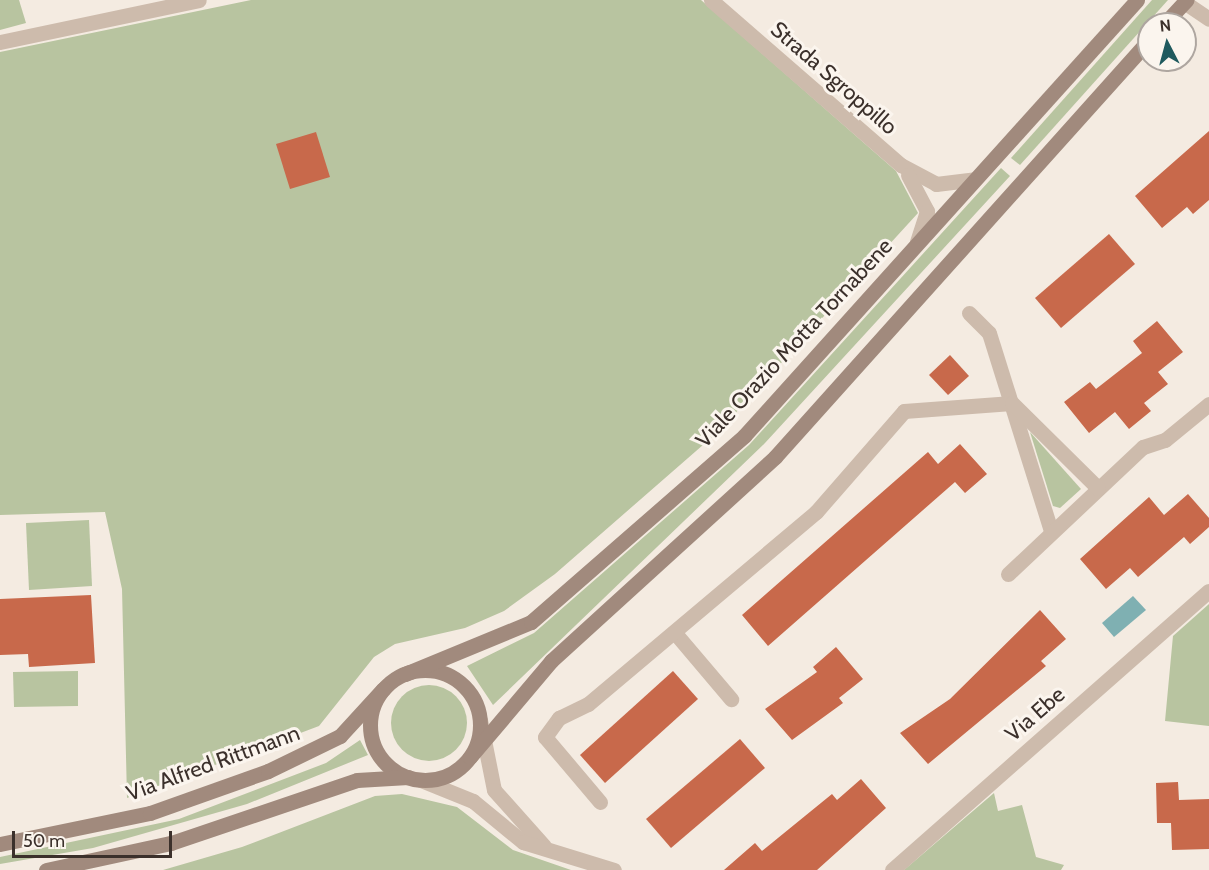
<!DOCTYPE html>
<html>
<head>
<meta charset="utf-8">
<style>
	body { margin:0 }
	#map { position:relative; width:1209px; height:870px; overflow:hidden; background:#f4ebe1; font-family:Cabin,sans-serif }
	div>[style] { position:absolute }
	.green>* { inset:0; background:#b8c4a0 }
	.round { border-radius:50% }
	.water>* { inset:0; background:#7fb0b2 }
	.building>* { inset:0; background:#c8694b }
	.minor>* { height:15px; margin:-7.5px; padding:0 7.5px; transform-origin:7.5px; border-radius:7.5px; background:#cdbbac }
	.secondary>* { height:15px; margin:-7.5px; padding:0 7.5px; transform-origin:7.5px; border-radius:7.5px; background:#a18a7d }
	.secondary>.ring { margin:-7.5px; padding:0; box-sizing:content-box; background:none; border:15px solid #a18a7d; border-radius:50% }
	span { translate:-50% -50%; white-space:nowrap; text-align:center; line-height:1.15; -webkit-text-stroke:6px #fbf5ee; paint-order:stroke }
	.street-label { font-size:22px; color:#3b302b }
	.north { position:absolute; left:1137px; top:12px; width:60px; height:60px; box-sizing:border-box; background:#fbf5ee; border:2px solid #aea6a0; border-radius:50%; rotate:354deg; font-size:16px; font-weight:700; line-height:24px; text-align:center; color:#3b302b }
	.north::after { content:''; display:block; margin:auto; width:21px; height:27px; background:#1f5a5e; clip-path:polygon(50% 0,100% 100%,50% 72%,0 100%) }
	.scale { position:absolute; left:12px; top:831px; width:160px; height:27px; box-sizing:border-box; border:3px solid #3b302b; border-top:0; padding-left:8px; font-size:18px; line-height:21px; white-space:nowrap; color:#3b302b; -webkit-text-stroke:4px #fbf5ee; paint-order:stroke }
</style>
</head>
<body>
<div id="map">
	<div class="green">
		<div style="clip-path:polygon(0 0,19px 0,26px 23px,0 30px)"></div>
		<div style="clip-path:polygon(251px 0,701px 0,896px 171px,918px 213px,719px 431px,555px 574px,504px 611px,465px 628px,395px 644px,374px 657px,319px 726px,127px 798px,122px 589px,105px 512px,0 515px,0 52px)"></div>
		<div style="clip-path:polygon(1152px 0,1168px 0,1020px 165px,1011px 158px)"></div>
		<div style="clip-path:polygon(1001px 168px,1010px 176px,765px 443px,493px 705px,467px 666px,534px 633px,749px 445px)"></div>
		<div style="clip-path:polygon(1030px 432px,1081px 489px,1060px 508px,1053px 506px)"></div>
		<div style="clip-path:polygon(89px 520px,92px 586px,29px 590px,26px 523px)"></div>
		<div style="clip-path:polygon(1209px 604px,1209px 726px,1165px 721px,1173px 636px)"></div>
		<div style="clip-path:polygon(78px 671px,78px 706px,14px 707px,13px 672px)"></div>
		<div class="round" style="left:391px;top:685px;width:76px;height:76px"></div>
		<div style="clip-path:polygon(360px 740px,368px 755px,247px 804px,93px 848px,0 864px,0 857px,179px 819px,326px 763px)"></div>
		<div style="clip-path:polygon(994px 793px,998px 811px,1022px 805px,1036px 857px,1064px 865px,1061px 870px,904px 870px)"></div>
		<div style="clip-path:polygon(402px 794px,457px 807px,513px 850px,571px 870px,163px 870px,242px 847px,375px 796px)"></div>
	</div>
	<div class="water">
		<div style="clip-path:polygon(1133px 596px,1146px 610px,1114px 637px,1102px 623px)"></div>
	</div>
	<div class="building">
		<div style="clip-path:polygon(1209px 131px,1209px 200px,1193px 214px,1187px 207px,1162px 228px,1135px 196px)"></div>
		<div style="clip-path:polygon(316px 132px,330px 177px,290px 189px,276px 144px)"></div>
		<div style="clip-path:polygon(1109px 234px,1135px 264px,1061px 328px,1035px 298px)"></div>
		<div style="clip-path:polygon(1157px 321px,1183px 352px,1158px 372px,1168px 384px,1144px 403px,1151px 411px,1129px 429px,1115px 412px,1089px 433px,1064px 402px,1090px 382px,1096px 389px,1142px 353px,1133px 341px)"></div>
		<div style="clip-path:polygon(950px 355px,969px 376px,948px 395px,929px 375px)"></div>
		<div style="clip-path:polygon(960px 444px,987px 474px,965px 493px,955px 482px,768px 646px,742px 615px,928px 452px,938px 464px)"></div>
		<div style="clip-path:polygon(1188px 494px,1209px 518px,1209px 527px,1190px 544px,1184px 537px,1138px 577px,1130px 568px,1106px 589px,1080px 559px,1149px 497px,1164px 515px)"></div>
		<div style="clip-path:polygon(91px 595px,95px 663px,29px 667px,28px 654px,0 655px,0 599px)"></div>
		<div style="clip-path:polygon(1040px 610px,1066px 639px,1041px 661px,1046px 666px,928px 764px,900px 733px,950px 699px)"></div>
		<div style="clip-path:polygon(836px 647px,863px 679px,839px 698px,843px 703px,792px 740px,765px 709px,817px 672px,813px 667px)"></div>
		<div style="clip-path:polygon(673px 671px,698px 699px,605px 783px,580px 755px)"></div>
		<div style="clip-path:polygon(740px 739px,765px 768px,671px 848px,646px 819px)"></div>
		<div style="clip-path:polygon(861px 779px,886px 808px,817px 870px,724px 870px,755px 843px,762px 851px,832px 794px,837px 800px)"></div>
		<div style="clip-path:polygon(1178px 782px,1179px 800px,1209px 799px,1209px 849px,1172px 850px,1171px 823px,1157px 823px,1156px 783px)"></div>
	</div>
	<div class="minor">
		<div style="left:711px;top:0;width:252px;rotate:41deg"></div>
		<div style="left:901px;top:165px;width:40px;rotate:28deg"></div>
		<div style="left:936px;top:184px;width:39px;rotate:-7deg"></div>
		<div style="left:1184px;top:2px;width:30px;rotate:34deg"></div>
		<div style="left:0;top:42px;width:203px;rotate:-11.9deg"></div>
		<div style="left:908px;top:175px;width:41px;rotate:62.2deg"></div>
		<div style="left:927px;top:211px;width:33px;rotate:108deg"></div>
		<div style="left:969px;top:313px;width:28px;rotate:45deg"></div>
		<div style="left:989px;top:333px;width:207px;rotate:72.6deg"></div>
		<div style="left:1008px;top:574px;width:185px;rotate:-43.3deg"></div>
		<div style="left:1143px;top:447px;width:23px;rotate:-18deg"></div>
		<div style="left:1165px;top:440px;width:57px;rotate:-39.3deg"></div>
		<div style="left:675px;top:633px;width:87px;rotate:49.7deg"></div>
		<div style="left:480px;top:720px;width:71px;rotate:78.7deg"></div>
		<div style="left:494px;top:790px;width:75px;rotate:48.2deg"></div>
		<div style="left:421px;top:780px;width:56px;rotate:22deg"></div>
		<div style="left:473px;top:801px;width:65px;rotate:39.4deg"></div>
		<div style="left:523px;top:842px;width:95px;rotate:17.1deg"></div>
		<div style="left:600px;top:802px;width:85px;rotate:-130.2deg"></div>
		<div style="left:545px;top:737px;width:24px;rotate:-54deg"></div>
		<div style="left:559px;top:718px;width:32px;rotate:-26deg"></div>
		<div style="left:588px;top:704px;width:298px;rotate:-40.1deg"></div>
		<div style="left:816px;top:512px;width:134px;rotate:-48.9deg"></div>
		<div style="left:904px;top:411px;width:108px;rotate:-4.2deg"></div>
		<div style="left:1012px;top:403px;width:121px;rotate:44.7deg"></div>
		<div style="left:892px;top:870px;width:422px;rotate:-41.4deg"></div>
	</div>
	<div class="secondary">
		<div style="left:1164px;top:24px;width:33px;rotate:-47deg"></div>
		<div class="ring" style="left:370px;top:670px;width:95px;height:95px"></div>
		<div style="left:405px;top:674px;width:136px;rotate:-22.4deg"></div>
		<div style="left:531px;top:622px;width:283px;rotate:-41.1deg"></div>
		<div style="left:744px;top:436px;width:587px;rotate:-47.97deg"></div>
		<div style="left:470px;top:757px;width:126px;rotate:-49.8deg"></div>
		<div style="left:551px;top:661px;width:303px;rotate:-42.3deg"></div>
		<div style="left:775px;top:457px;width:560px;rotate:-48.11deg"></div>
		<div style="left:0;top:844px;width:153px;rotate:-11.7deg"></div>
		<div style="left:150px;top:813px;width:125px;rotate:-19.6deg"></div>
		<div style="left:268px;top:771px;width:80px;rotate:-25.9deg"></div>
		<div style="left:340px;top:736px;width:64px;rotate:-47.5deg"></div>
		<div style="left:46px;top:870px;width:128px;rotate:-12.2deg"></div>
		<div style="left:171px;top:843px;width:196px;rotate:-18.7deg"></div>
		<div style="left:357px;top:780px;width:51px;rotate:-3.4deg"></div>
	</div>
	<div class="street-label">
		<span style="left:834px;top:78px;rotate:41deg">Strada Sgroppillo</span>
		<span style="left:794px;top:343px;rotate:-47deg">Viale Orazio Motta Tornabene</span>
		<span style="left:1035px;top:714px;rotate:-41deg">Via Ebe</span>
		<span style="left:213px;top:763px;rotate:-20deg">Via Alfred Rittmann</span>
	</div>
	<div class="north">N</div>
	<div class="scale">50 m</div>
</div>
</body>
</html>
